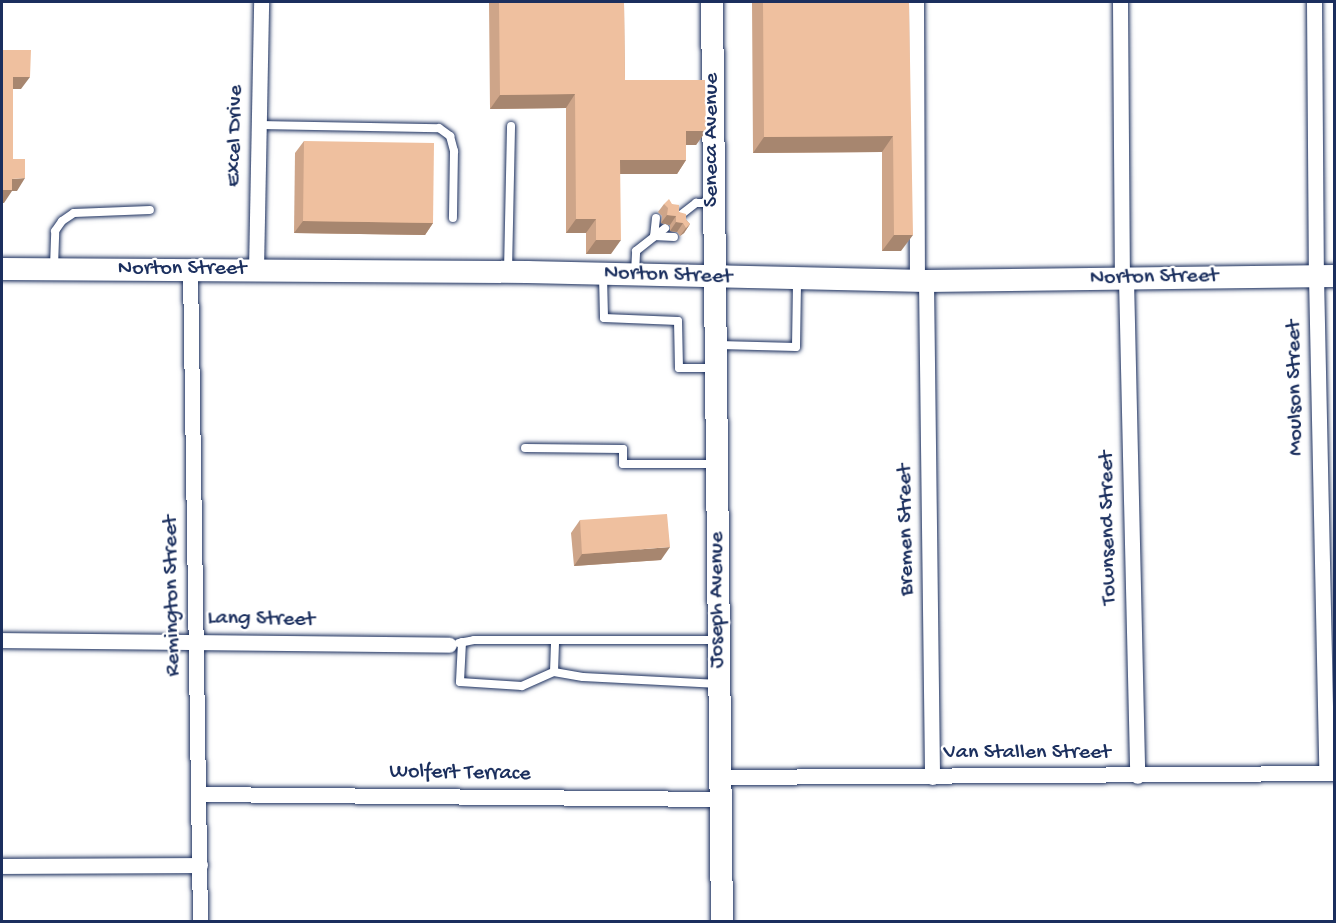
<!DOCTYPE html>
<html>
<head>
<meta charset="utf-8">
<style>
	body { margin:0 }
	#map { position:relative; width:1336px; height:923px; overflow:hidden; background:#fff; font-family:"Gochi Hand",sans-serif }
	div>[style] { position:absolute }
	.roads { filter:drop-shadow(0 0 2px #1b2f5e) drop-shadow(0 0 2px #1b2f5e) }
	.service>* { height:8px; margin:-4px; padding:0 4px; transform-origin:4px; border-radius:4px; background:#fff }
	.minor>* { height:15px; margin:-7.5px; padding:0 7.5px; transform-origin:7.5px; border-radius:7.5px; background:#fff }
	.secondary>* { height:22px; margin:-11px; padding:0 11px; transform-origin:11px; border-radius:11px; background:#fff }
	.wall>* { inset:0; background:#cea589 }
	.shaded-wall>* { inset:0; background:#a7866f }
	.building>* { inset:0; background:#efc09f }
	span { translate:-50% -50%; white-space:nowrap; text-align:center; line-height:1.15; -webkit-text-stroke:4.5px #fff; paint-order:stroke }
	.street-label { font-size:22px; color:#1b2f5e }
	.frame { position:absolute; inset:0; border:3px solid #1b2f5e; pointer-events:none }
</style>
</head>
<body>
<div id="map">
	<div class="roads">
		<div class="service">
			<div style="left:259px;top:125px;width:180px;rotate:1deg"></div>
			<div style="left:439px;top:128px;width:14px;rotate:36deg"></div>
			<div style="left:450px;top:136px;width:16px;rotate:75deg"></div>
			<div style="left:454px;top:151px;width:67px;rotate:90.9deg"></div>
			<div style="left:678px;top:217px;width:23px;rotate:-38deg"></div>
			<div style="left:696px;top:203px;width:16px"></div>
			<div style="left:656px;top:218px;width:18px;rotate:96deg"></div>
			<div style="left:654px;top:236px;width:20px;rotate:3deg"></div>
			<div style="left:54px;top:267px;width:36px;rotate:-88deg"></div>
			<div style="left:55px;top:231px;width:12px;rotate:-55deg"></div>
			<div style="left:62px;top:221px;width:14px;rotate:-34deg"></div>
			<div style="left:74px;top:213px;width:76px;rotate:-2.3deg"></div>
			<div style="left:508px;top:271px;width:145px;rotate:-88.8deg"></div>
			<div style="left:635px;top:273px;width:22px;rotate:-87deg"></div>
			<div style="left:636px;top:251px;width:37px;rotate:-38deg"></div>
			<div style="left:603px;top:276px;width:42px;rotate:88.6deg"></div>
			<div style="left:604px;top:318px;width:74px;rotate:2.3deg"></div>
			<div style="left:678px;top:321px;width:47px;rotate:88.8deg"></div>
			<div style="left:679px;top:368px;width:34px"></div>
			<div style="left:719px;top:345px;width:77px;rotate:1.5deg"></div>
			<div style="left:796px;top:347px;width:66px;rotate:-89.1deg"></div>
			<div style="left:525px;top:448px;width:98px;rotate:0.6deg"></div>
			<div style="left:623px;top:449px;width:15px;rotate:90deg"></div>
			<div style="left:623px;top:464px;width:93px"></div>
			<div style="left:462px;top:642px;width:40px;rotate:92.9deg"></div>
			<div style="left:460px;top:682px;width:62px;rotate:3.7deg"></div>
			<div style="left:522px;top:686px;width:35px;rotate:-24deg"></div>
			<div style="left:554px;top:672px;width:29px;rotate:10deg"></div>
			<div style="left:583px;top:677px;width:136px;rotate:2.9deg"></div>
			<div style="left:459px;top:643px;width:15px;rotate:-11deg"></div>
			<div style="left:474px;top:640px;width:242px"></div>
			<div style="left:554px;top:672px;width:32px;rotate:-88deg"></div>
		</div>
		<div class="minor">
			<div style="left:916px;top:2px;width:279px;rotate:89.8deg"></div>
			<div style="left:1120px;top:2px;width:277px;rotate:89.6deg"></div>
			<div style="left:1314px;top:2px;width:274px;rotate:89.6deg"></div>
			<div style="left:1316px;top:276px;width:497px;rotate:88.8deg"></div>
			<div style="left:190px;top:270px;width:652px;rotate:89.12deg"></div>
			<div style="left:256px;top:270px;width:268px;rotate:-88.9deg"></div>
			<div style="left:1126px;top:279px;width:497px;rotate:88.7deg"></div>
			<div style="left:926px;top:281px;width:496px;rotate:89.3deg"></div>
			<div style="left:2px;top:640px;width:447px;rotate:0.6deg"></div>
			<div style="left:720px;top:777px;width:614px;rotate:-0.37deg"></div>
			<div style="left:198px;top:794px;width:522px;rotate:0.55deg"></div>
			<div style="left:2px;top:866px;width:198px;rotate:-0.3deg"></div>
		</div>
		<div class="secondary">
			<div style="left:712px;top:2px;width:920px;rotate:89.38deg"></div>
			<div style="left:2px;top:269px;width:525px;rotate:0.33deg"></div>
			<div style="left:527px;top:272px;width:399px;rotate:1.3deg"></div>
			<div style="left:926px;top:281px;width:408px;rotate:-0.7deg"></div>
		</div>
	</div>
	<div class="wall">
		<div style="clip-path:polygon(489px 2px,624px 2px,625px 80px,706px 131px,696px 145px,686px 145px,686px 160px,677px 174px,620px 174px,611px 254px,586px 254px,586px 233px,566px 233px,566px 108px,490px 109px)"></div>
		<div style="clip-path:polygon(752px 2px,909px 2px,901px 251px,882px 251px,882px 152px,753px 153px)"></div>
		<div style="clip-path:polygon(304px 141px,433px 223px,425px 235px,294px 233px,295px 153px)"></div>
		<div style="clip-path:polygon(664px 204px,672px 204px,690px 224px,684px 233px,680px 236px,677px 232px,670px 231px,670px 225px,661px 223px,662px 216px,658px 212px)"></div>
		<div style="clip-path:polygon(580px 520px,661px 560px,574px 566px,571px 533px)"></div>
	</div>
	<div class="shaded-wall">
		<div style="clip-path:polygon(13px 77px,30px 77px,21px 89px,5px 89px)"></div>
		<div style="clip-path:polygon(575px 94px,566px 108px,490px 109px,500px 95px)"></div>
		<div style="clip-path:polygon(686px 131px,706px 131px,696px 145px,676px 145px)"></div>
		<div style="clip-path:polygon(893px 136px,882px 152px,753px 153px,764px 137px)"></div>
		<div style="clip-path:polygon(620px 160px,686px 160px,677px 174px,611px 174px)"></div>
		<div style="clip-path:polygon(25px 178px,17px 191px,12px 191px,4px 203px,2px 203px,2px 190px,12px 179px)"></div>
		<div style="clip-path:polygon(667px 215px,676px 216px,670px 225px,661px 223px)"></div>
		<div style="clip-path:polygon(576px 219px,596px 219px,586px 233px,566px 233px)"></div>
		<div style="clip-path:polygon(303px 221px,433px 223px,425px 235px,294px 233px)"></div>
		<div style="clip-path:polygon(676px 222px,683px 223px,677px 232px,670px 231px)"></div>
		<div style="clip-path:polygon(690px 224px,684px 233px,680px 236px,686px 228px)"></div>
		<div style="clip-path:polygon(894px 235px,913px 235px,901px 251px,882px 251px)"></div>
		<div style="clip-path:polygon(596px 240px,621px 240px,611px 254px,586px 254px)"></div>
		<div style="clip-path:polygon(670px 547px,661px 560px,574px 566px,582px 554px)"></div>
	</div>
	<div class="building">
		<div style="clip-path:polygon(499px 2px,624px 2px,625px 80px,705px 80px,706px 131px,686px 131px,686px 160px,620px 160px,621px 240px,596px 240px,596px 219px,576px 219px,575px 94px,500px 95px)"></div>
		<div style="clip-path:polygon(763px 2px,909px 2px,913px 235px,894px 235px,893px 136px,764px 137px)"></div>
		<div style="clip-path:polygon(2px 50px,31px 50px,30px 77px,13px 77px,13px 159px,25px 159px,25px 178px,12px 179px,12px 190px,2px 190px)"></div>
		<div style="clip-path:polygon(304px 141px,434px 143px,433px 223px,303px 221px)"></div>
		<div style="clip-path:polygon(669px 199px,672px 204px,679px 205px,679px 212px,686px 214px,686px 220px,690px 224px,686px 228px,683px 223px,676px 222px,676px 216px,667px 215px,668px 208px,664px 204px)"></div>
		<div style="clip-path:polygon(667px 514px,670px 547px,582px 554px,580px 520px)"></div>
	</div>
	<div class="street-label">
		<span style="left:236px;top:136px;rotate:-89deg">Excel Drive</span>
		<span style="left:713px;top:140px;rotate:-90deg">Seneca Avenue</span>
		<span style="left:182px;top:270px">Norton Street</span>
		<span style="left:668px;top:276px;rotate:2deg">Norton Street</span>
		<span style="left:1154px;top:278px;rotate:-1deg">Norton Street</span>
		<span style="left:1296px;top:388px;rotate:-91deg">Moulson Street</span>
		<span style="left:1109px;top:528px;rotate:-91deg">Townsend Street</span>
		<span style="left:907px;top:530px;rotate:-91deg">Bremen Street</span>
		<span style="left:173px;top:596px;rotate:-91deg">Remington Street</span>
		<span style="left:718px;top:600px;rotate:-90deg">Joseph Avenue</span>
		<span style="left:261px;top:620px;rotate:1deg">Lang Street</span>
		<span style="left:1027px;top:754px">Van Stallen Street</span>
		<span style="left:460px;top:774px;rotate:1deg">Wolfert Terrace</span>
	</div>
	<div class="frame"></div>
</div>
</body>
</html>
